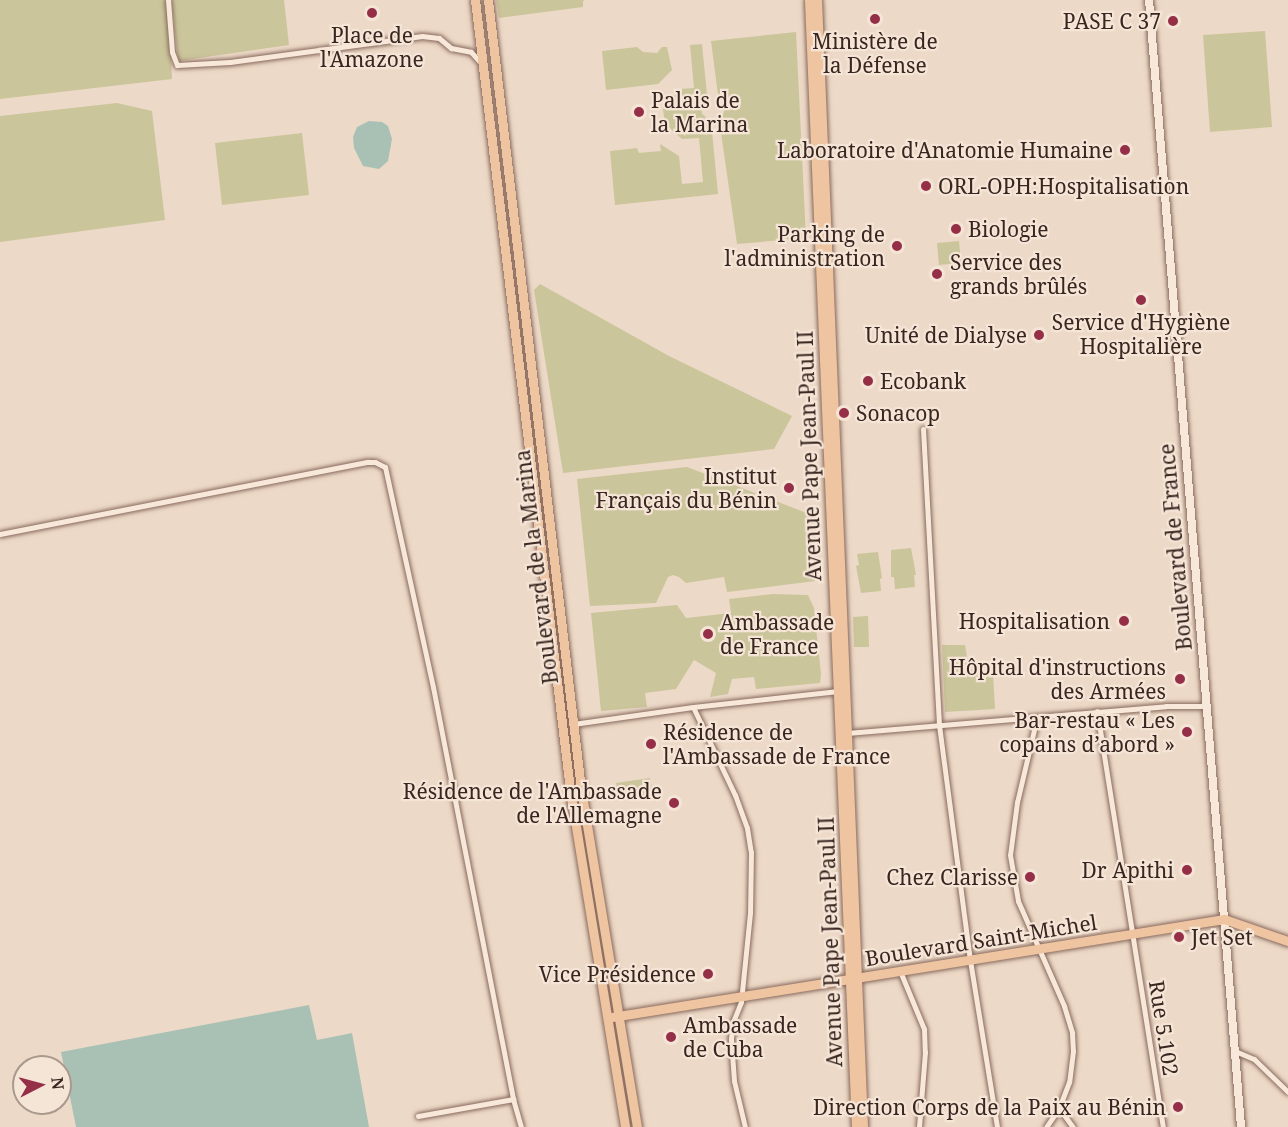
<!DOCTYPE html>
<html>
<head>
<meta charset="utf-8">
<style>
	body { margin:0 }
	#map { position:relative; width:1288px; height:1127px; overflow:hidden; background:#edd9c7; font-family:"Noto Serif",serif }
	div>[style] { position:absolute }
	.green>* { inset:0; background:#cbc59b }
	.water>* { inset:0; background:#a8c1b4 }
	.roads { filter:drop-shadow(0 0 2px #886a5d) drop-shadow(0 0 2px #886a5d) }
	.street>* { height:5px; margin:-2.5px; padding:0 2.5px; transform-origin:2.5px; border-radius:2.5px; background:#f8e8da }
	.secondary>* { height:8px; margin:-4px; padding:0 4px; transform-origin:4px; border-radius:4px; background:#f8e8da }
	.primary>* { height:9px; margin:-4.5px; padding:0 4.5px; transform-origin:4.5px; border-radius:4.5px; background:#eec4a1 }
	.dots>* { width:16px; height:16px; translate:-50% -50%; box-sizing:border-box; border:3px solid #f5e5d7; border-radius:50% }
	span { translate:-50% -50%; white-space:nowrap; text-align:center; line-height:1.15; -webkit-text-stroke:4.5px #f5e5d7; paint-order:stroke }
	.poi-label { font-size:21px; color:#392620 }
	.right { translate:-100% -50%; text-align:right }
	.left { translate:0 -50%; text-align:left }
	.street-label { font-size:21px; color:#392620 }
	.north { position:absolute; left:12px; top:1055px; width:60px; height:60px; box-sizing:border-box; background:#f5e5d7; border:2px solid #aa998e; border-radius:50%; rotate:84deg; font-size:16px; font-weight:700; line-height:24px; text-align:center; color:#392620 }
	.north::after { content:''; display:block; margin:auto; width:21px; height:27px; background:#952f48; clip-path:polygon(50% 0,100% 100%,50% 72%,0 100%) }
</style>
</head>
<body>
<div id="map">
	<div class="green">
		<div style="clip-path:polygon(0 0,168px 0,172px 79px,0 99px)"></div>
		<div style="clip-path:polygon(172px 0,284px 0,289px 45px,178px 61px)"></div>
		<div style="clip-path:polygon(496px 0,585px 0,583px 1px,583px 7px,499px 18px)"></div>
		<div style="clip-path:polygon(1265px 31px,1272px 127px,1210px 132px,1203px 35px)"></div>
		<div style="clip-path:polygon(796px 32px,806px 238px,737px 244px,719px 119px,723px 115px,726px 104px,718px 95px,711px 41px)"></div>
		<div style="clip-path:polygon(702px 44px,707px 95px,701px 105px,702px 114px,711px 121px,718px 194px,615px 205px,610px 151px,637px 148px,639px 153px,661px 151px,660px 144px,679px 156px,682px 184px,703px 182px,699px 138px,682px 139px,665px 124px,663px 109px,680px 89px,694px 88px,690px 45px)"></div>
		<div style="clip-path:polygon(637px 47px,643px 52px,657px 53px,662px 47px,667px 47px,672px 70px,658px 84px,606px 90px,602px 51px)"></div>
		<div style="clip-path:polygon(117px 103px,152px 111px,165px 220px,0 242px,0 116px)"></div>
		<div style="clip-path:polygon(302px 133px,309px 195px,222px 205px,215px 143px)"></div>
		<div style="clip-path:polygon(959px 241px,961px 263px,939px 265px,937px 243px)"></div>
		<div style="clip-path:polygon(540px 284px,669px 356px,792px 416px,774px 449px,563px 473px,534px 290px)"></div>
		<div style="clip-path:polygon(687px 467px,804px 512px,816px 520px,815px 581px,727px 592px,724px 577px,686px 583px,679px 577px,673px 575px,668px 577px,656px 603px,590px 606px,577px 479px)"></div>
		<div style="clip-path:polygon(911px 548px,916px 575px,914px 575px,915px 587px,895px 589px,894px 577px,891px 577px,891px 550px)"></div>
		<div style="clip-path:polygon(878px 552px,882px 578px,880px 579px,881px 591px,861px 593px,856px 566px,859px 565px,857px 554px)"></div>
		<div style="clip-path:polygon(773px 594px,808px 595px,814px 608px,821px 674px,820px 683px,756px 689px,754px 677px,732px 679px,728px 694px,710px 697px,716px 673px,694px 660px,676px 689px,645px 693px,647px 707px,601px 711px,591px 613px,677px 605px,686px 618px,731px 613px,729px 599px)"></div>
		<div style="clip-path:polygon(868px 616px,869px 647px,854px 647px,853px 617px)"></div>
		<div style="clip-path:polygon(942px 645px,965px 645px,969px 669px,993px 673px,995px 709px,945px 712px)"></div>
		<div style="clip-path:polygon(650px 778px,653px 795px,619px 800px,616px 783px)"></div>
	</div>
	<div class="water">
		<div style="clip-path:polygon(369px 121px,382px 122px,388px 126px,392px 139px,388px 161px,379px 169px,363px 166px,354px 148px,353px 137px,357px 127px)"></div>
		<div style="clip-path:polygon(309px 1005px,317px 1040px,352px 1033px,369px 1127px,76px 1127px,61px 1052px)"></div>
	</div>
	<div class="roads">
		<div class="street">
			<div style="left:168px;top:0;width:52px;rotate:85.6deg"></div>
			<div style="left:172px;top:52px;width:14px;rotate:69deg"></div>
			<div style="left:177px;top:65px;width:53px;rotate:-3.2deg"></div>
			<div style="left:230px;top:62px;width:194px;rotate:-7.7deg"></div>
			<div style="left:422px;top:36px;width:17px;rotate:7deg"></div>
			<div style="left:439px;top:38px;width:16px;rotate:40deg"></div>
			<div style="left:451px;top:48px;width:20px;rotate:11deg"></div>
			<div style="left:471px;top:52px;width:12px;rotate:48deg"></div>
			<div style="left:923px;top:429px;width:296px;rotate:86.9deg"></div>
			<div style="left:939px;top:725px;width:237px;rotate:82.5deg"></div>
			<div style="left:970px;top:960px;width:169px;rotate:80.8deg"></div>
			<div style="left:0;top:534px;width:375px;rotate:-11.1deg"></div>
			<div style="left:368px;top:462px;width:7px"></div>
			<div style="left:375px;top:462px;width:11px;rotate:27deg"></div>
			<div style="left:385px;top:467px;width:225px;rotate:77.7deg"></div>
			<div style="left:433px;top:687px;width:420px;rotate:79deg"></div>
			<div style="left:513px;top:1099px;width:29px;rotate:74deg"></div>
			<div style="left:693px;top:707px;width:98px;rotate:64.5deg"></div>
			<div style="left:735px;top:795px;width:35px;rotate:70deg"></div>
			<div style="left:747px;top:828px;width:24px;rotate:81deg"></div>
			<div style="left:751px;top:852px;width:61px;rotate:90.9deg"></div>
			<div style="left:750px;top:913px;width:89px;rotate:95.8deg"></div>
			<div style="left:741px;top:1002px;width:22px;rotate:112deg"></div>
			<div style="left:733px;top:1022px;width:17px;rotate:97deg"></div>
			<div style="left:731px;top:1039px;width:42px;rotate:85.9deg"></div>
			<div style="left:734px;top:1081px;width:47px;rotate:76.6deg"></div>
			<div style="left:1097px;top:711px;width:421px;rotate:81deg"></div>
			<div style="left:1037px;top:717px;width:87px;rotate:103.2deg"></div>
			<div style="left:1017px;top:802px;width:53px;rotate:97.5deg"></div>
			<div style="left:1010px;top:855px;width:47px;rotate:80.1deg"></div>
			<div style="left:1018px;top:901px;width:115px;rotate:66.3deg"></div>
			<div style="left:1064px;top:1006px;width:28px;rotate:73deg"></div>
			<div style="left:1072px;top:1033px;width:18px;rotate:87deg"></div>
			<div style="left:1073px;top:1051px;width:31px;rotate:97deg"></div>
			<div style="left:1069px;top:1082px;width:28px;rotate:111deg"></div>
			<div style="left:1059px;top:1108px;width:23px;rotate:124deg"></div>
			<div style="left:573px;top:724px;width:121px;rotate:-8.1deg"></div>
			<div style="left:693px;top:707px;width:146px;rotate:-6.3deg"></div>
			<div style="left:847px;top:733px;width:320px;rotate:-4.8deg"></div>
			<div style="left:1166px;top:706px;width:40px"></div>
			<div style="left:900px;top:971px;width:63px;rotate:67.5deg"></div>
			<div style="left:924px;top:1029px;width:23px;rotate:88deg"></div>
			<div style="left:925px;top:1052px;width:75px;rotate:94.6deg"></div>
			<div style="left:1235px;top:1051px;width:21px;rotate:23deg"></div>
			<div style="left:1254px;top:1059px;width:47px;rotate:44.1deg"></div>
			<div style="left:1059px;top:1108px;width:24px;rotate:54deg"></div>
			<div style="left:418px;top:1116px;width:97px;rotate:-10.1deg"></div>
		</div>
		<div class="secondary">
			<div style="left:1149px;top:0;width:1131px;rotate:85.33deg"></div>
		</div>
		<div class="primary">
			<div style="left:475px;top:0;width:796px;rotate:83.14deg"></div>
			<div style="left:570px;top:790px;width:341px;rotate:80.7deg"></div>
			<div style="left:488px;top:0;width:794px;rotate:83.28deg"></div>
			<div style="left:581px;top:789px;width:343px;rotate:80.6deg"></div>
			<div style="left:809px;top:0;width:1128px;rotate:87.61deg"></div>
			<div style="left:817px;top:0;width:1128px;rotate:87.66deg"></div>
			<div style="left:612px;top:1017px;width:620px;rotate:-9.1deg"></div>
			<div style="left:1224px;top:919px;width:68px;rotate:19deg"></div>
		</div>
	</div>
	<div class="dots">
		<div style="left:372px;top:13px;background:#952f48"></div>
		<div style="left:875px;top:19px;background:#952f48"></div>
		<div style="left:1173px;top:21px;background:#952f48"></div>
		<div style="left:639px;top:112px;background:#952f48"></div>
		<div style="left:1125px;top:150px;background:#952f48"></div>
		<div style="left:926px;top:186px;background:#952f48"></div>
		<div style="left:956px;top:229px;background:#952f48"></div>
		<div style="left:897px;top:246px;background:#952f48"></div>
		<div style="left:937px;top:274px;background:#952f48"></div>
		<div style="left:1141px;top:300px;background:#952f48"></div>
		<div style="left:1039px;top:335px;background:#952f48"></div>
		<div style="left:868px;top:381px;background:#952f48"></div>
		<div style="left:844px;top:413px;background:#952f48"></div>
		<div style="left:789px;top:488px;background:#952f48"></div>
		<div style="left:1124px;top:621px;background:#952f48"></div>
		<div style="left:708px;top:634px;background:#952f48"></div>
		<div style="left:1180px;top:679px;background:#952f48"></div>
		<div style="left:1187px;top:732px;background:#952f48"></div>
		<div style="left:651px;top:744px;background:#952f48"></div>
		<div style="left:674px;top:803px;background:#952f48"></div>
		<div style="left:1187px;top:870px;background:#952f48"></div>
		<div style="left:1030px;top:877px;background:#952f48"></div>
		<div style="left:1179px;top:937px;background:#952f48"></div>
		<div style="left:708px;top:974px;background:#952f48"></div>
		<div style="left:671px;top:1037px;background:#952f48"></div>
		<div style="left:1178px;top:1107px;background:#952f48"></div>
	</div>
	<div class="poi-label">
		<span class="right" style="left:1161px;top:21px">PASE C 37</span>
		<span style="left:372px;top:47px">Place de<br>l'Amazone</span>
		<span style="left:875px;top:53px">Ministère de<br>la Défense</span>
		<span class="left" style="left:651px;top:112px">Palais de<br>la Marina</span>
		<span class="right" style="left:1113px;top:150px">Laboratoire d'Anatomie Humaine</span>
		<span class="left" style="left:938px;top:186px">ORL-OPH:Hospitalisation</span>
		<span class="left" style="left:968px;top:229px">Biologie</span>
		<span class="right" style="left:885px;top:246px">Parking de<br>l'administration</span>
		<span class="left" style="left:950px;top:274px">Service des<br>grands brûlés</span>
		<span style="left:1141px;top:334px">Service d'Hygiène<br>Hospitalière</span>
		<span class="right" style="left:1027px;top:335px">Unité de Dialyse</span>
		<span class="left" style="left:880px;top:381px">Ecobank</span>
		<span class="left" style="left:856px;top:413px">Sonacop</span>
		<span class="right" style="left:777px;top:488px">Institut<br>Français du Bénin</span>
		<span class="right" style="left:1110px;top:621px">Hospitalisation</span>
		<span class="left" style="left:720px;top:634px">Ambassade<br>de France</span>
		<span class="right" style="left:1166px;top:679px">Hôpital d'instructions<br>des Armées</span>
		<span class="right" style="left:1175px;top:732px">Bar-restau « Les<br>copains d’abord »</span>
		<span class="left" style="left:663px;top:744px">Résidence de<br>l'Ambassade de France</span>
		<span class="right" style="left:662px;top:803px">Résidence de l'Ambassade<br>de l'Allemagne</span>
		<span class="right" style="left:1174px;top:870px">Dr Apithi</span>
		<span class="right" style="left:1018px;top:877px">Chez Clarisse</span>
		<span class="left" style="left:1191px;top:937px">Jet Set</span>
		<span class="right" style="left:696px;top:974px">Vice Présidence</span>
		<span class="left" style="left:683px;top:1037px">Ambassade<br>de Cuba</span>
		<span class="right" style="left:1166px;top:1107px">Direction Corps de la Paix au Bénin</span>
	</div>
	<div class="street-label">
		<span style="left:809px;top:456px;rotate:-92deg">Avenue Pape Jean-Paul II</span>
		<span style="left:1175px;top:547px;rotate:-95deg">Boulevard de France</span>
		<span style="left:536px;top:567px;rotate:-97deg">Boulevard de la Marina</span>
		<span style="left:981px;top:940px;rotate:-9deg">Boulevard Saint-Michel</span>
		<span style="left:830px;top:942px;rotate:-92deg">Avenue Pape Jean-Paul II</span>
		<span style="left:1164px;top:1028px;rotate:81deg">Rue 5.102</span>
	</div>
	<div class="north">N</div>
</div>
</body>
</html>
